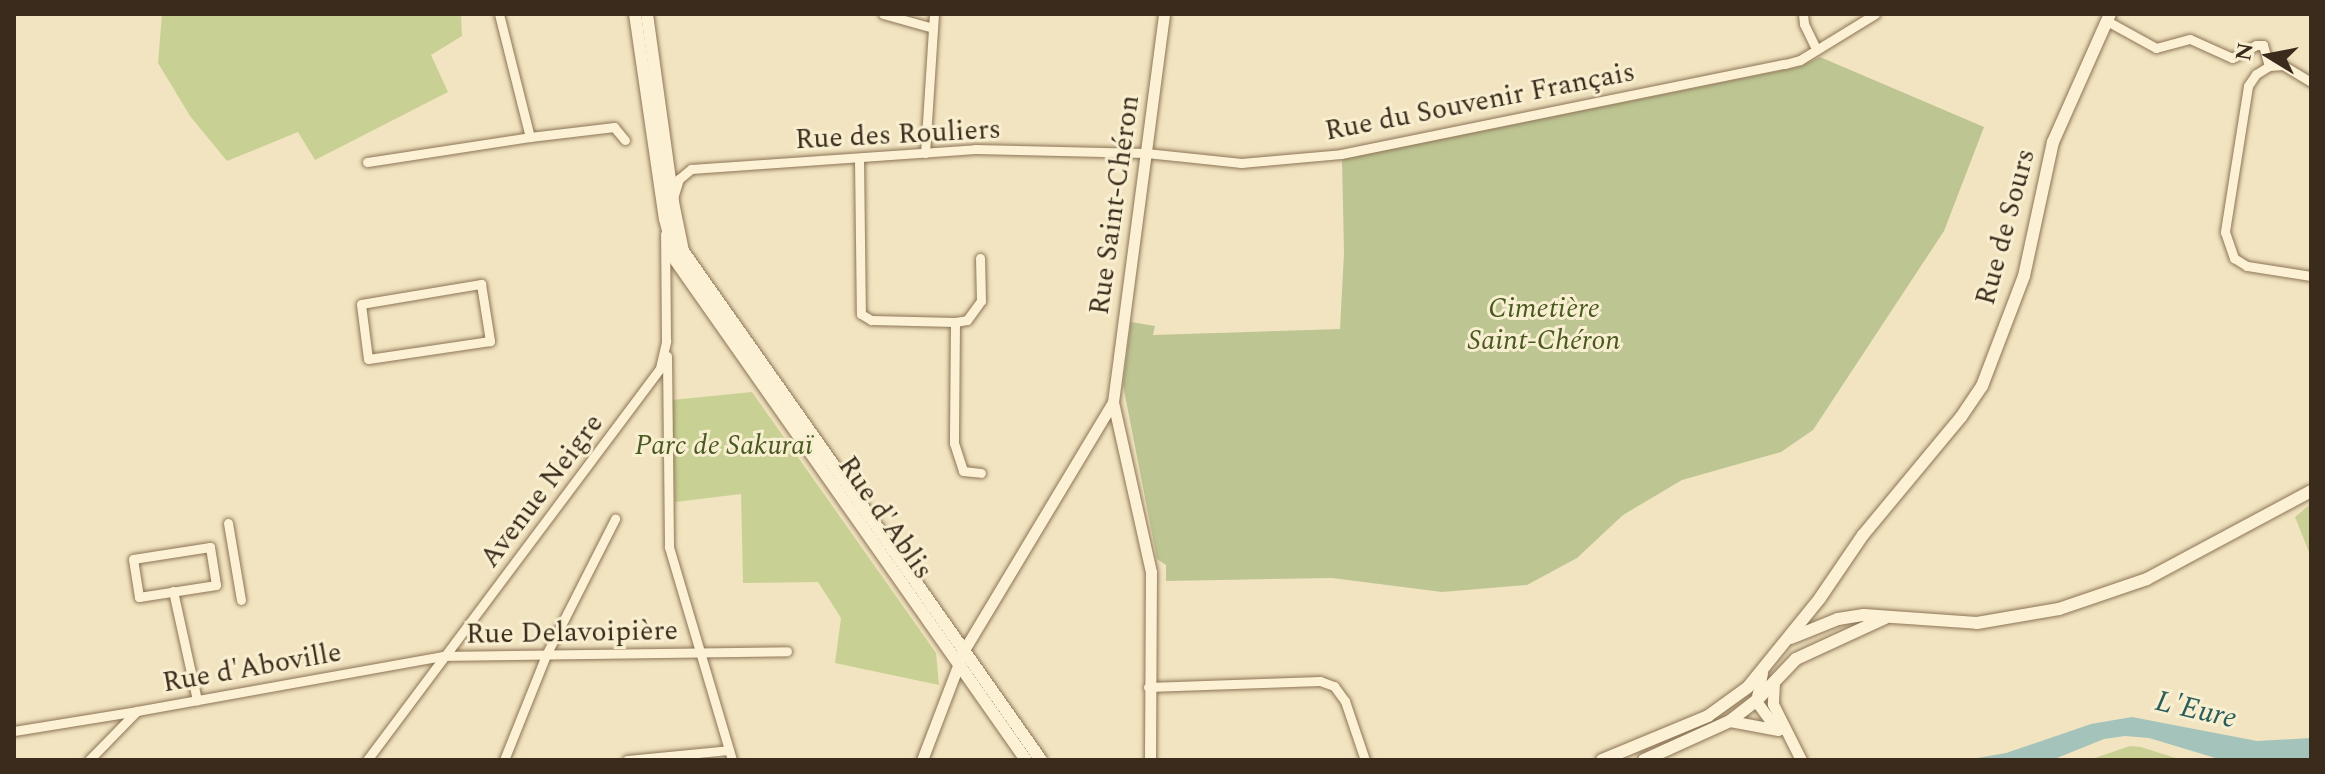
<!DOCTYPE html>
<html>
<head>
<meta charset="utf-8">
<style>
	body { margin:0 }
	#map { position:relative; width:2325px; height:774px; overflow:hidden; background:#f2e4c0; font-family:Spectral,serif }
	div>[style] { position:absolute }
	.green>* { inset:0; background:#c8d193 }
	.cemetery>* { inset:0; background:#bdc593 }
	.water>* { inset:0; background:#a3c3bb }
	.roads { filter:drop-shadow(0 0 2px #8c7456) drop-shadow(0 0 2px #8c7456) }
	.minor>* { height:9px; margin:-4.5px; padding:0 4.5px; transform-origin:4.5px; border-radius:4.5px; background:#fcf1d4 }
	.tertiary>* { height:11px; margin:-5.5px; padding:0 5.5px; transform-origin:5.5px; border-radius:5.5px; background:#fcf1d4 }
	.secondary>* { height:12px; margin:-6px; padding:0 6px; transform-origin:6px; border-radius:6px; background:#fcf1d4 }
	span { translate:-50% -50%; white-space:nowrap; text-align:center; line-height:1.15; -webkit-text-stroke:6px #f8eed0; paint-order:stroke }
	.street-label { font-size:28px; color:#3b2b1c }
	.park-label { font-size:28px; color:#495921; font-style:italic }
	.water-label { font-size:30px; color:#2a5c5a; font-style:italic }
	.frame { position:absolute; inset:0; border:16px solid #3b2b1c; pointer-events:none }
	.north { position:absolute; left:2229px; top:16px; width:80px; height:80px; -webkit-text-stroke:6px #f8eed0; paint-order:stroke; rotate:280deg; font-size:22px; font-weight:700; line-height:32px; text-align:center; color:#3b2b1c }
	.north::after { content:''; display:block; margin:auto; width:28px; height:36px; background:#3b2b1c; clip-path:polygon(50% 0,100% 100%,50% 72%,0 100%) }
</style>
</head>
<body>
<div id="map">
	<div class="green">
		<div style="clip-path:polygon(162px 14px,461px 14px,462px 36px,431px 55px,448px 92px,315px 160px,298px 132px,227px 161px,190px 116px,158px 63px)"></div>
		<div style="clip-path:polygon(752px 392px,936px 653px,939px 685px,835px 663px,841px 618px,818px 582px,743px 583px,741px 494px,675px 502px,672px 400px)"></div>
		<div style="clip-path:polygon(2308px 506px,2311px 507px,2311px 557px,2295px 517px)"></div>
		<div style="clip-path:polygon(2130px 746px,2141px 747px,2182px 760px,2089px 760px)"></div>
	</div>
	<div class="cemetery">
		<div style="clip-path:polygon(1820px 57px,1984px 127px,1944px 231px,1813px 430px,1781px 452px,1682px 480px,1623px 515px,1577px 558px,1527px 585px,1442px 592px,1332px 578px,1166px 581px,1166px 565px,1157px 559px,1123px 385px,1131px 322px,1155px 326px,1153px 335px,1340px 329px,1344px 253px,1342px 159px,1798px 67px)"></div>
	</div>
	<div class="water">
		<div style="clip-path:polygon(2132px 717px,2257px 741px,2311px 738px,2311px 760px,2222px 760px,2149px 738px,2125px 736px,2104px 739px,2052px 760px,1966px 760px,2006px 753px,2091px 724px)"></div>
	</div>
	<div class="roads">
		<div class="minor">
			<div style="left:499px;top:14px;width:127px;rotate:75.9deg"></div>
			<div style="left:530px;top:137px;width:85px;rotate:-6.8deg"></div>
			<div style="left:614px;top:127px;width:17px;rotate:50deg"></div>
			<div style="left:883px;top:14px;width:52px;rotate:15.6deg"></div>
			<div style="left:1803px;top:14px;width:10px;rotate:84deg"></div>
			<div style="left:1804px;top:24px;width:28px;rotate:64deg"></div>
			<div style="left:2107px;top:21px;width:56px;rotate:28.9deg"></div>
			<div style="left:2156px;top:48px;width:35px;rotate:-15deg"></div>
			<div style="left:2190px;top:39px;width:46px;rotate:24.3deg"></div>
			<div style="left:2232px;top:58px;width:27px;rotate:-28deg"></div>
			<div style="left:2256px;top:45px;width:7px"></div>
			<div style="left:2263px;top:45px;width:22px;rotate:74deg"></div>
			<div style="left:2311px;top:82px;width:33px;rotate:-149deg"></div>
			<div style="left:2283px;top:65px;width:14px;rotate:176deg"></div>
			<div style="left:2269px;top:66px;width:15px;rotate:148deg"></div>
			<div style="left:2256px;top:74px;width:14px;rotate:124deg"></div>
			<div style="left:2248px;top:86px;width:148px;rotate:99deg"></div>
			<div style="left:2225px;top:232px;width:28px;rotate:71deg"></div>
			<div style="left:2234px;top:258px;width:15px;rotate:32deg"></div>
			<div style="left:2247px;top:266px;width:65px;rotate:8.9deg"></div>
			<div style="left:925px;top:153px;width:139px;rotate:-86.3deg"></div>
			<div style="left:859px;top:158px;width:156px;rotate:89.3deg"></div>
			<div style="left:861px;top:314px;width:12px;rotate:31deg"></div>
			<div style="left:871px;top:320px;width:84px;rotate:1.4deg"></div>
			<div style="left:955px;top:322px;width:121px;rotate:90.5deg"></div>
			<div style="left:954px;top:443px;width:29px;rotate:72deg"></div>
			<div style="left:963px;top:471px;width:18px;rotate:6deg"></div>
			<div style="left:367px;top:162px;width:165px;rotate:-8.7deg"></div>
			<div style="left:674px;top:195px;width:17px;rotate:-73deg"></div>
			<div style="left:679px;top:179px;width:16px;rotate:-40deg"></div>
			<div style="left:691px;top:169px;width:285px;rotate:-4deg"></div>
			<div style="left:975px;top:149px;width:171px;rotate:1.3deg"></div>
			<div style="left:1146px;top:153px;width:96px;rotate:6deg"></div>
			<div style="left:1241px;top:163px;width:100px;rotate:-5.1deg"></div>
			<div style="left:1341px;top:154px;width:453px;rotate:-11.5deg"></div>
			<div style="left:1785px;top:64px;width:16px;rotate:-15deg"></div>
			<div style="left:1800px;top:60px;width:88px;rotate:-31.5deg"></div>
			<div style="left:481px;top:284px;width:58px;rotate:81deg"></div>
			<div style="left:490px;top:341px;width:123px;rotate:171.6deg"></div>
			<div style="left:368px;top:359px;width:55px;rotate:-97.3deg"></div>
			<div style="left:361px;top:304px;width:122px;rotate:-9.5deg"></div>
			<div style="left:955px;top:322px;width:12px;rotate:-9deg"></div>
			<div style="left:967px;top:320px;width:24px;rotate:-54deg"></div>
			<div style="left:981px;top:301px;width:43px;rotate:-91.3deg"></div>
			<div style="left:667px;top:356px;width:191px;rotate:89.4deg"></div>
			<div style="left:669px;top:547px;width:222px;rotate:73.5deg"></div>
			<div style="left:228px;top:523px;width:78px;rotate:80.4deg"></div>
			<div style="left:210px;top:547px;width:38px;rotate:81deg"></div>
			<div style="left:216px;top:585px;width:78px;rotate:171.1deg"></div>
			<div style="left:139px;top:597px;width:38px;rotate:-99deg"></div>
			<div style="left:133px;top:559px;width:78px;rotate:-8.9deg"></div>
			<div style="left:173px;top:591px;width:112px;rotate:77.6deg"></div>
			<div style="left:1148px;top:687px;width:172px;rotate:-2deg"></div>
			<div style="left:1320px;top:681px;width:15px;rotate:20deg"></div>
			<div style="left:1334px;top:686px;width:19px;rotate:54deg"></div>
			<div style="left:1345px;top:701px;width:62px;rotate:71.3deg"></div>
			<div style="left:14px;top:731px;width:125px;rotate:-9.2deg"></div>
			<div style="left:89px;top:760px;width:69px;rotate:-45.6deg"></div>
			<div style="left:137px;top:711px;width:311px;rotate:-10.2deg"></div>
			<div style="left:443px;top:656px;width:344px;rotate:-0.8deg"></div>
			<div style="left:367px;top:760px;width:489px;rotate:-53.2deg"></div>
			<div style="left:660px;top:368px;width:28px;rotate:-77deg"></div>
			<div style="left:666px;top:341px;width:107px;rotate:-90.5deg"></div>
			<div style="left:504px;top:760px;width:113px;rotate:-68.2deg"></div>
			<div style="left:546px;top:655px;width:153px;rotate:-63.1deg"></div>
			<div style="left:627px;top:760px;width:102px;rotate:-5.6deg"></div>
		</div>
		<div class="tertiary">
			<div style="left:1762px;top:673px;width:29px;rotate:102deg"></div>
			<div style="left:1756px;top:701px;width:34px;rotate:54deg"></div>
			<div style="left:1774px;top:682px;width:22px;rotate:93deg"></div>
			<div style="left:1773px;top:704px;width:63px;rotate:63.4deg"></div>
			<div style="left:1730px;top:721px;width:49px;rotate:10.6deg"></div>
			<div style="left:922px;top:760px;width:118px;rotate:-69.1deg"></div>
			<div style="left:964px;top:650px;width:289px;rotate:-59deg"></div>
			<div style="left:1150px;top:760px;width:188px;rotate:-89.7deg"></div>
			<div style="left:1151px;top:572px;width:174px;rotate:-102.6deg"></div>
			<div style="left:1113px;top:402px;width:391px;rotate:-82.5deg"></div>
		</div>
		<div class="secondary">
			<div style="left:635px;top:14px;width:207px;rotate:81.7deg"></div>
			<div style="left:665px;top:219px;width:43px;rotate:75.3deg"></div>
			<div style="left:676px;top:261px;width:610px;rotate:54.95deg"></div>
			<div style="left:647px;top:14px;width:190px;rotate:82.1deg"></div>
			<div style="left:673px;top:202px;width:50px;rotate:78.5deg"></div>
			<div style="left:683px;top:251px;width:622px;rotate:54.88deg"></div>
			<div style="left:1791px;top:638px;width:51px;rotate:-22deg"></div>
			<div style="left:1838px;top:619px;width:26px;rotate:-9deg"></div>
			<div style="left:1864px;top:615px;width:113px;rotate:4deg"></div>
			<div style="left:1977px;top:623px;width:83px;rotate:-9.7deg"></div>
			<div style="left:2059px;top:609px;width:93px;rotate:-18.8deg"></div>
			<div style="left:2147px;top:579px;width:186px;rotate:-28.2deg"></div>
			<div style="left:1602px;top:760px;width:115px;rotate:-22.5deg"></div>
			<div style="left:1708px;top:716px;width:49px;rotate:-35.9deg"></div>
			<div style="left:1748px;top:687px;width:114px;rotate:-51deg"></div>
			<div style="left:1820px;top:598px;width:76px;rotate:-55.7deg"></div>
			<div style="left:1863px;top:535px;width:153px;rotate:-50.3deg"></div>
			<div style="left:1961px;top:417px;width:37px;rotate:-56deg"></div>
			<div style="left:1982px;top:386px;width:118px;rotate:-69.1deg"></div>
			<div style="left:2024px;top:276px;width:137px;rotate:-77.8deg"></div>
			<div style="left:2053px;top:142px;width:140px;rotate:-66deg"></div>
			<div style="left:1644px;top:760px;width:94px;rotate:-24.4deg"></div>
			<div style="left:1730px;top:721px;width:33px;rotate:-38deg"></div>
			<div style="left:1756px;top:701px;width:58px;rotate:-46.4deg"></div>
			<div style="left:1796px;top:659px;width:98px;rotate:-24.7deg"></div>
		</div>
	</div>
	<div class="street-label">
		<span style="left:1480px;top:102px;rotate:-11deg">Rue du Souvenir Français</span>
		<span style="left:898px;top:135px;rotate:-3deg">Rue des Rouliers</span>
		<span style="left:1115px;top:205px;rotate:-82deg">Rue Saint-Chéron</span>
		<span style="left:2006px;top:227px;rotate:-75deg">Rue de Sours</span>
		<span style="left:542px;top:491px;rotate:-53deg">Avenue Neigre</span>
		<span style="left:885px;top:518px;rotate:55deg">Rue d'Ablis</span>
		<span style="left:572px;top:633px;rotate:-1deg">Rue Delavoipière</span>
		<span style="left:252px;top:668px;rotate:-10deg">Rue d'Aboville</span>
	</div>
	<div class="park-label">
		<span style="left:1544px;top:325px">Cimetière<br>Saint-Chéron</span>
		<span style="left:724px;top:446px">Parc de Sakuraï</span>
	</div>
	<div class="water-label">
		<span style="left:2196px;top:710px;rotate:13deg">L'Eure</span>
	</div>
	<div class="frame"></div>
	<div class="north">N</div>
</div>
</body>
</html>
